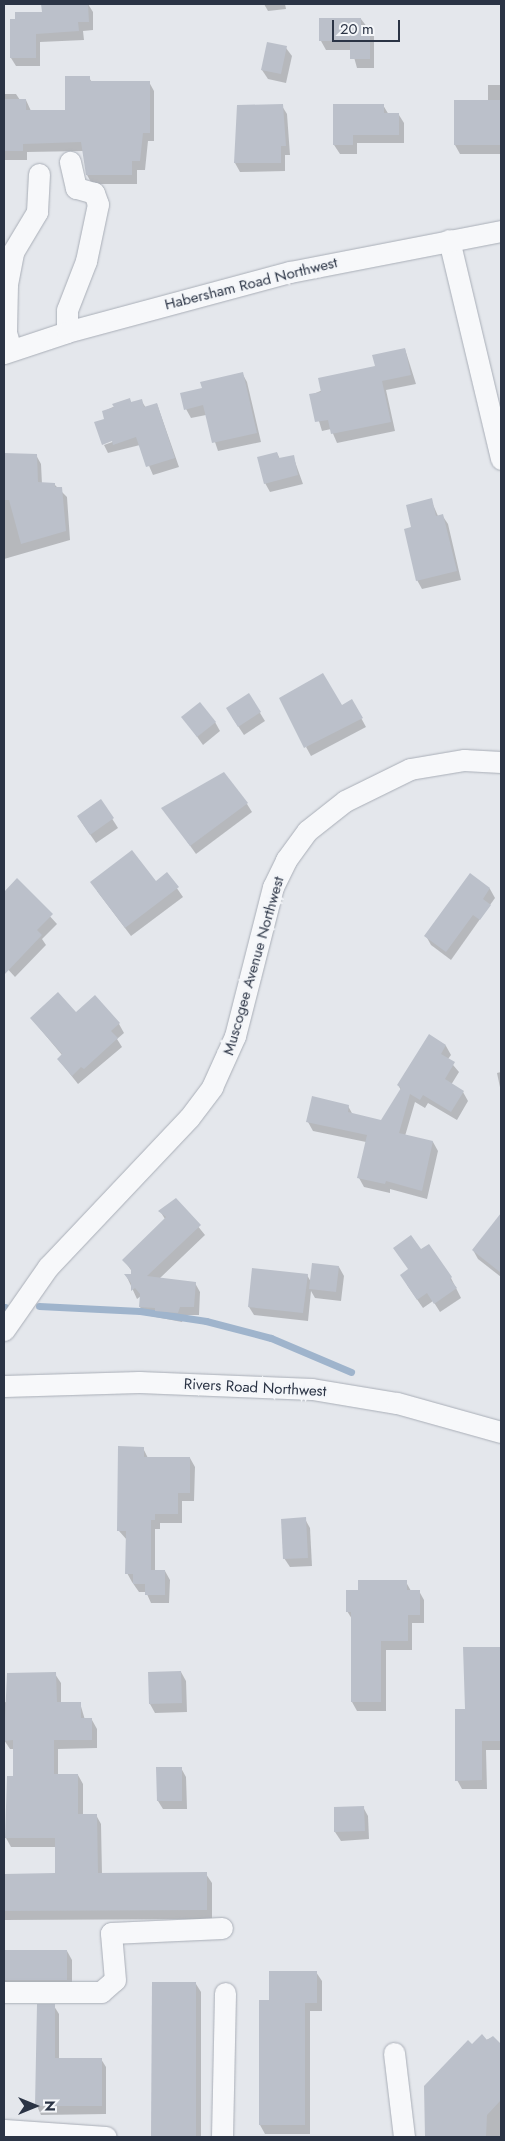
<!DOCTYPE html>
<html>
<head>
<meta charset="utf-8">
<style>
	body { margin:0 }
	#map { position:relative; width:505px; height:2141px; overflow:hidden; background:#e4e7ec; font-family:Jost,sans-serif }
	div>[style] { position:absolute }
	.shadow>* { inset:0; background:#0003 }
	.stream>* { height:7px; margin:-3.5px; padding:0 3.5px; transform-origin:3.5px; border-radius:3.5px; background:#9fb4cc }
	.building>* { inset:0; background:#bbc0ca }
	.roads { filter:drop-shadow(0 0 1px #a9aeb7) drop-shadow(0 0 1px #a9aeb7) }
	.minor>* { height:21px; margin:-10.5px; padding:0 10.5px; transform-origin:10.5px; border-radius:10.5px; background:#f7f8fa }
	span { translate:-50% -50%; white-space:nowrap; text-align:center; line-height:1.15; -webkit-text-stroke:5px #f4f6f9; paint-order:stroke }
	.street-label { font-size:15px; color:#2b3445 }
	.frame { position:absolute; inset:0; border:5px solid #2b3445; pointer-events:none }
	.north { position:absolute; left:10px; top:2081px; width:50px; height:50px; -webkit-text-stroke:4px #f4f6f9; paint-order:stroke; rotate:90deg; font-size:14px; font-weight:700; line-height:20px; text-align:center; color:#2b3445 }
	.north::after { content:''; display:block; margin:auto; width:18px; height:22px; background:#2b3445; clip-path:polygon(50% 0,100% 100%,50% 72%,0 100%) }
	.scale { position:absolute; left:332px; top:20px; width:68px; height:22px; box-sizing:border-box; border:2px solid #2b3445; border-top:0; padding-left:6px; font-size:15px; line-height:18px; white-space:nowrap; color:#2b3445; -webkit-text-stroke:4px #f4f6f9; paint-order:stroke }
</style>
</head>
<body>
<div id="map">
	<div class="shadow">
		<div style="clip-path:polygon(88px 4px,93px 12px,93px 30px,83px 31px,84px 40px,40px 42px,40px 66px,16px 66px,11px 58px,44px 13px,43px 6px)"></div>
		<div style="clip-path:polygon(264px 4px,285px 4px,286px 9px,268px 11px)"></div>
		<div style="clip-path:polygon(321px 19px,361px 19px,374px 36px,374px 68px,357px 68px,352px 50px,326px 50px,321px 41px)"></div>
		<div style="clip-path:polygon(286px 48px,292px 56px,286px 83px,268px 79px,262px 70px)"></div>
		<div style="clip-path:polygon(89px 78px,92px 82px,149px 82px,154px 91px,154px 141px,148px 141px,145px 170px,137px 170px,137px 184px,92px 184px,87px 175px,83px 151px,27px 152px,27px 160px,4px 160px,4px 94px,16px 94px,20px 100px,26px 100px,31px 111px,66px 111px)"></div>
		<div style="clip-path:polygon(488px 85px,501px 85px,501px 154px,460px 154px,455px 145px,455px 101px,488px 101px)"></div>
		<div style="clip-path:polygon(383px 105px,389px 115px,399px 115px,404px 123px,404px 143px,357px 143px,357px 154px,340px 154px,334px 145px)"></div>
		<div style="clip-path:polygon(282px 106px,287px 114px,290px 155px,285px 155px,285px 171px,240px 172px,235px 163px)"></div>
		<div style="clip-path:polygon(405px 349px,416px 384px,386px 390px,395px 431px,337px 443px,331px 429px,322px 431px,311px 395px,376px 367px)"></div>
		<div style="clip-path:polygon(242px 373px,247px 382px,261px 442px,218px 451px,206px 415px,191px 418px,186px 409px,203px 389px)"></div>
		<div style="clip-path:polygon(129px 399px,132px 403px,141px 400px,146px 408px,157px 404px,179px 467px,153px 475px,140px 445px,108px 453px,104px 445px,118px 440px,103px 412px)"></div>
		<div style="clip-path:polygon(277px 453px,280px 459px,293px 456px,303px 484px,270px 492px,265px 483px)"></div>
		<div style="clip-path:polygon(4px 454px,36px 455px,41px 464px,42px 484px,54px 484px,67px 497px,70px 540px,4px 559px)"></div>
		<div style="clip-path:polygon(431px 500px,438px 516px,442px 515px,448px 524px,461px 580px,422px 589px,417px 580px,413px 528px)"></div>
		<div style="clip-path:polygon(249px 695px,265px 721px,244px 735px,232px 717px)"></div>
		<div style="clip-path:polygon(352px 701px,366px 727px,311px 756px,306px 747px,342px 707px)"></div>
		<div style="clip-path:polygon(183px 717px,215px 722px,220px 731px,203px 745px)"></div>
		<div style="clip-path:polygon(101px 801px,118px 828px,96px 843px,78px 817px)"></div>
		<div style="clip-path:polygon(247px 804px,252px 812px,196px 854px,163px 808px)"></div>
		<div style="clip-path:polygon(167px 874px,183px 897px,131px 936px,97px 891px,156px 883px)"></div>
		<div style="clip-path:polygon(470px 875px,490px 889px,495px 898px,451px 960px,431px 945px,426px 936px)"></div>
		<div style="clip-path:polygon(17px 880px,57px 924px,42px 939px,46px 945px,15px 977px,4px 965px,4px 944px,9px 944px,4px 939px,4px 893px)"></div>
		<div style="clip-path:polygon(76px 1014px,119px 1024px,124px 1033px,117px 1039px,122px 1047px,78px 1084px,58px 1059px,62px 1055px,31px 1018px)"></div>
		<div style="clip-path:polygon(429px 1036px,446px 1046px,451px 1055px,448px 1059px,459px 1072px,451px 1085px,463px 1092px,468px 1101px,457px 1120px,428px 1103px,425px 1108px,415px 1102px,405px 1136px,433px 1142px,438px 1151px,427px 1199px,390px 1189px,390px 1193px,364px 1187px,359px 1178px,366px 1142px,313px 1131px,308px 1122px,348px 1106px,353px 1115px,382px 1121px,401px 1090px,398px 1085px)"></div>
		<div style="clip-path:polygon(501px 1072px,501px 1092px,497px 1073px)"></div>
		<div style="clip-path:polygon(176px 1199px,205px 1235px,159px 1279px,195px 1283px,200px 1292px,199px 1315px,185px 1315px,182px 1322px,145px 1315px,140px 1307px,141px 1296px,137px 1299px,126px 1275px,133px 1276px,133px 1273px,124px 1260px,165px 1219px,160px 1211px)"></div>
		<div style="clip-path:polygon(493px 1225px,501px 1232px,501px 1277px,478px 1259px,473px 1250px)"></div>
		<div style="clip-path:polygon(429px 1245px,451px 1278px,461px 1298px,440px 1312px,433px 1301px,423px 1308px,407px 1285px,421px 1251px)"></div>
		<div style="clip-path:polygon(339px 1267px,344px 1276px,341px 1301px,315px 1298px,311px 1291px,308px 1321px,254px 1315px,249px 1307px,307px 1275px,311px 1282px)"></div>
		<div style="clip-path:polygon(143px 1448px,148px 1458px,190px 1458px,195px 1467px,194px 1501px,182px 1501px,182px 1523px,160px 1523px,160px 1529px,155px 1529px,155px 1571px,165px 1571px,170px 1580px,169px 1603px,151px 1603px,146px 1592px,139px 1592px,132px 1582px,127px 1573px,127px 1540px,119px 1531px)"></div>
		<div style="clip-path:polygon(305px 1519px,310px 1528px,312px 1566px,290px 1567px,284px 1558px)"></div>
		<div style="clip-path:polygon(406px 1582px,411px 1591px,419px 1591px,424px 1600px,424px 1623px,412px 1623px,412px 1650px,386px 1650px,386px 1711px,357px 1711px,352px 1702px,352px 1619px,347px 1611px,359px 1591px)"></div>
		<div style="clip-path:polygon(500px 1648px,501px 1750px,486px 1750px,487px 1789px,462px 1789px,457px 1780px,466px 1710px)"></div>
		<div style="clip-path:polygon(181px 1672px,186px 1681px,187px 1712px,155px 1713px,150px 1704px)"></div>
		<div style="clip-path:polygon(55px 1674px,61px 1683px,61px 1703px,80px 1703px,85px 1720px,92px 1720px,97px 1729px,97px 1748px,58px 1749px,58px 1775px,78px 1775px,83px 1784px,83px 1815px,96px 1815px,101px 1824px,102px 1874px,206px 1874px,212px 1883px,212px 1919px,4px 1920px,4px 1875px,56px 1874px,56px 1847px,11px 1847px,6px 1838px,15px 1777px,15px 1749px,10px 1749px,4px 1740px,4px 1703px)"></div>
		<div style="clip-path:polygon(181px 1768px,186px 1777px,187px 1809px,163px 1809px,158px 1801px)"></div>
		<div style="clip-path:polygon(363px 1807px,368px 1816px,369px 1839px,341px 1841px,335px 1832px)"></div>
		<div style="clip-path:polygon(4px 1951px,67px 1951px,72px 1960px,72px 1988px,4px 1992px)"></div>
		<div style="clip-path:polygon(316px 1972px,322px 1981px,322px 2011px,310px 2011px,310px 2134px,265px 2134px,260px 2125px,260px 2002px,270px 2002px)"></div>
		<div style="clip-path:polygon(153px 1984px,196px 1984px,201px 1992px,201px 2137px,153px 2137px)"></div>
		<div style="clip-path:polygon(54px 2006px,59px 2014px,59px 2059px,101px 2059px,106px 2067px,106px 2114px,41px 2115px,37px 2106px,36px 2059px)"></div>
		<div style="clip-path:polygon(493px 2037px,501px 2046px,501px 2136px,426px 2137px,425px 2087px,472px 2046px)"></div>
	</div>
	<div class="stream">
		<div style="left:39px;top:1306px;width:101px;rotate:2.8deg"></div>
		<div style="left:140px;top:1311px;width:67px;rotate:8.6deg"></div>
		<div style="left:206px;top:1321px;width:67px;rotate:14.7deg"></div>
		<div style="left:271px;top:1338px;width:87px;rotate:23deg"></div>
		<div style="left:4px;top:1307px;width:1px"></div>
	</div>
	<div class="building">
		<div style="clip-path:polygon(41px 4px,88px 4px,89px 22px,78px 22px,79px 31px,36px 34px,36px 58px,10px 58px,10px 19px,15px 19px,15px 12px,42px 12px)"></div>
		<div style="clip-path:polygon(319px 18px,361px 18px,361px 26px,370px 26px,370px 59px,350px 59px,350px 41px,319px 41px)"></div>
		<div style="clip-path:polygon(267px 42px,287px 46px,281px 74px,261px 70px)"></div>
		<div style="clip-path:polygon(65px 76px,90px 76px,90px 81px,150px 81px,150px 133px,143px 133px,140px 161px,132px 161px,132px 175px,86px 175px,81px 142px,23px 144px,23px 151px,4px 151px,4px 99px,26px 99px,26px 110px,65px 110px)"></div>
		<div style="clip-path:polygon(454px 100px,501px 100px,501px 145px,454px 145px)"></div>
		<div style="clip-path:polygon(283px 104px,286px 146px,281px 146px,281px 163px,234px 163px,237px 105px)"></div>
		<div style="clip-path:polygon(333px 104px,384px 104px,384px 113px,399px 113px,399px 135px,353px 135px,353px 145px,333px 145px)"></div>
		<div style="clip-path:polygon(405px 348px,411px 375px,382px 381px,391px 422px,331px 434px,328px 420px,315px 422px,309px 394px,321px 392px,318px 378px,375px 366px,372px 355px)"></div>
		<div style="clip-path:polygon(243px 372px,257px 433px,212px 443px,203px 405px,184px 410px,180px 393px,202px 388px,200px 382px)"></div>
		<div style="clip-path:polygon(130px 398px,131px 402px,142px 399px,144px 407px,157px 403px,175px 458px,146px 467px,136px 437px,113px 445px,112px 441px,102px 445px,94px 422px,104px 419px,102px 411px,114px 407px,112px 404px)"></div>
		<div style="clip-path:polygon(277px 452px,279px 458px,294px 455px,298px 475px,264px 484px,257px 457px)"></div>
		<div style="clip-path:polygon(4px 453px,37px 454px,38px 482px,55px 483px,55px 487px,62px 487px,66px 531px,21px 544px,9px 500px,4px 500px)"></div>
		<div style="clip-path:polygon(432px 498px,436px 516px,443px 514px,457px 571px,416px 581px,404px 529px,411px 527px,406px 505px)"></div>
		<div style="clip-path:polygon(323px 673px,342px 705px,352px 699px,363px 718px,304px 748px,279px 698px)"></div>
		<div style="clip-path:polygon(249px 693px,261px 712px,238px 727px,226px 708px)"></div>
		<div style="clip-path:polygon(200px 702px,216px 722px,197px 737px,181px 717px)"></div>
		<div style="clip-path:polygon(224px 772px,248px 803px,190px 846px,161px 808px)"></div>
		<div style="clip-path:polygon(101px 799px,114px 818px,90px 835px,77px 816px)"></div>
		<div style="clip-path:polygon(132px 850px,156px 881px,167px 872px,179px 887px,125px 928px,90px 882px)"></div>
		<div style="clip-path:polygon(470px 873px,490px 888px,483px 899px,491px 905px,480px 920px,473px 915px,446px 952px,424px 936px)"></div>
		<div style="clip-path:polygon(17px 878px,53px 914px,37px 930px,42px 935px,4px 975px,4px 892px)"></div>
		<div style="clip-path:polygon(58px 992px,76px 1012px,95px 995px,120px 1023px,111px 1031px,118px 1038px,84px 1069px,81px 1067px,72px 1076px,57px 1059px,62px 1054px,30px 1018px)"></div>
		<div style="clip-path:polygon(429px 1034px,446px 1045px,441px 1054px,455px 1062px,445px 1079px,464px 1091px,451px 1112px,423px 1095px,420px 1100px,410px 1094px,399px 1133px,433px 1141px,422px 1191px,386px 1181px,385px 1184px,357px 1178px,367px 1135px,306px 1122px,312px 1096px,349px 1105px,348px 1112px,381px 1120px,401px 1088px,397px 1085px)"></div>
		<div style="clip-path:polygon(176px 1198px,201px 1225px,147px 1276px,196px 1282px,194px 1307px,180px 1307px,178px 1313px,155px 1311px,155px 1308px,139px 1307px,140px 1294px,135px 1288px,131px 1291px,131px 1283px,124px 1274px,131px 1274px,131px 1269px,122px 1260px,166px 1217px,158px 1211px)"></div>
		<div style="clip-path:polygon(501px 1213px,501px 1273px,472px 1250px)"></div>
		<div style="clip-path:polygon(411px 1235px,421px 1249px,429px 1244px,452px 1277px,450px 1279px,457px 1288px,434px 1304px,427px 1293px,417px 1300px,400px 1275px,408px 1269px,393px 1248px)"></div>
		<div style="clip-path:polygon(312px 1263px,339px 1266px,336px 1292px,309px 1289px)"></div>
		<div style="clip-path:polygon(252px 1268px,308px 1274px,303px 1313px,248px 1307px)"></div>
		<div style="clip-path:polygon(118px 1446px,144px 1447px,144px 1457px,190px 1457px,190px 1493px,178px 1493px,178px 1514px,155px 1514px,155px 1520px,151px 1520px,151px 1570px,165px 1570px,165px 1595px,145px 1595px,145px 1584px,133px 1584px,133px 1574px,125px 1574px,126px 1531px,117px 1531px)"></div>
		<div style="clip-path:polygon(306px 1517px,308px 1558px,283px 1559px,281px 1519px)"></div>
		<div style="clip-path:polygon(358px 1580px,407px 1580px,407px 1590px,420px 1590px,420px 1615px,408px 1615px,408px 1641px,381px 1641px,381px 1702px,351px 1702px,351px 1612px,346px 1612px,346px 1590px,358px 1590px)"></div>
		<div style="clip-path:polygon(463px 1647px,501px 1647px,501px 1741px,482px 1741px,482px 1780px,455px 1781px,455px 1709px,465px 1709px)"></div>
		<div style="clip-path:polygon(181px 1671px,182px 1703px,149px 1704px,148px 1672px)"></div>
		<div style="clip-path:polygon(56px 1672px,57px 1702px,81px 1702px,81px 1718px,92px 1718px,92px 1740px,54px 1740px,54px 1774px,78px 1774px,78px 1814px,97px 1814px,98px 1873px,207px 1872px,207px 1910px,4px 1911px,4px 1874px,55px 1873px,55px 1838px,5px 1838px,7px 1776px,13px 1776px,13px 1740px,4px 1741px,7px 1673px)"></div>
		<div style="clip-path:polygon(156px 1767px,182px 1767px,182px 1801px,157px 1801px)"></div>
		<div style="clip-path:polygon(364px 1806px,365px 1831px,334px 1832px,334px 1807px)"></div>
		<div style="clip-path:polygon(4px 1950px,67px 1950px,67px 1980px,4px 1980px)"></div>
		<div style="clip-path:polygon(269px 1971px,317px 1971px,317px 2003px,305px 2003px,305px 2125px,259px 2125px,259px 2000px,269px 2000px)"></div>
		<div style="clip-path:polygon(152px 1982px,196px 1982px,196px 2137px,151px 2137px)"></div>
		<div style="clip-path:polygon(37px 2004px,55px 2004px,55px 2058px,102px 2058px,102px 2106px,35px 2106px)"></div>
		<div style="clip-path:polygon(482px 2034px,487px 2040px,493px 2036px,501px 2044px,501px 2100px,487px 2115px,486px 2137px,425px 2137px,424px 2086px,468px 2040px,472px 2044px)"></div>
	</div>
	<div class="roads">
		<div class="minor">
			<div style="left:449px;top:240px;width:225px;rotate:76.6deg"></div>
			<div style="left:67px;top:332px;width:22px;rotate:-90deg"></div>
			<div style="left:67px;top:310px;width:53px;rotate:-68.8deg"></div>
			<div style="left:86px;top:261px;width:58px;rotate:-78.1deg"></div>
			<div style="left:98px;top:204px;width:12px;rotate:-110deg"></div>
			<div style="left:94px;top:193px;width:19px;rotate:-164deg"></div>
			<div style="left:76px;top:188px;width:27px;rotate:-103deg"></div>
			<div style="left:11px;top:350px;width:19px;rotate:-106deg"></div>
			<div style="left:6px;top:332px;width:48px;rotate:-88.8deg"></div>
			<div style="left:7px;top:284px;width:33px;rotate:-79deg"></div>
			<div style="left:13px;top:252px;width:47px;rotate:-59deg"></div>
			<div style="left:37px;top:212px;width:38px;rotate:-87deg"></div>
			<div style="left:4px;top:353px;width:66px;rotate:-18.4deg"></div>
			<div style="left:67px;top:332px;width:231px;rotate:-15.1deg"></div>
			<div style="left:290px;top:272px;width:215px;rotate:-11deg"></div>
			<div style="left:4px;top:1330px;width:77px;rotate:-55.1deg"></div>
			<div style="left:48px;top:1267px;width:205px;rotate:-46.6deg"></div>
			<div style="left:189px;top:1118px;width:39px;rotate:-53deg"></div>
			<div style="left:212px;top:1087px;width:56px;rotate:-65.7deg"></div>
			<div style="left:235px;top:1036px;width:154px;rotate:-75.7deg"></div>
			<div style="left:273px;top:887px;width:30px;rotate:-64deg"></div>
			<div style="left:286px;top:860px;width:36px;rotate:-54deg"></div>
			<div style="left:307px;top:831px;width:48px;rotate:-38.3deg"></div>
			<div style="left:345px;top:801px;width:72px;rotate:-26.2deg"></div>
			<div style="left:410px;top:769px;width:55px;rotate:-9.5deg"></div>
			<div style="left:464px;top:760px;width:37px;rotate:3deg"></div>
			<div style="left:4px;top:1386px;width:135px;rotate:-1.7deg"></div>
			<div style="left:139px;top:1382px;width:173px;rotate:2.3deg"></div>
			<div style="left:312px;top:1389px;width:86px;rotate:9.4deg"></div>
			<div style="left:397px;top:1403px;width:108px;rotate:15.6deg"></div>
			<div style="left:4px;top:1992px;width:97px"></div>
			<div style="left:101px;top:1992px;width:18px;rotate:-41deg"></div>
			<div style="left:115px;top:1980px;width:47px;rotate:-94.9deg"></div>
			<div style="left:111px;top:1933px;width:111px;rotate:-2.6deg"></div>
			<div style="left:394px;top:2053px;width:85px;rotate:83.2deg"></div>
			<div style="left:4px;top:2130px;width:102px;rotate:3.9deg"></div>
			<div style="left:222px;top:2137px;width:144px;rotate:-88.8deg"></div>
		</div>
	</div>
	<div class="street-label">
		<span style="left:251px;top:284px;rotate:-14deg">Habersham Road Northwest</span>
		<span style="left:254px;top:966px;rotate:-74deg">Muscogee Avenue Northwest</span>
		<span style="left:255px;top:1388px;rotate:3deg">Rivers Road Northwest</span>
	</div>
	<div class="frame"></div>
	<div class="north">N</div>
	<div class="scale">20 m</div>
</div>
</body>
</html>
